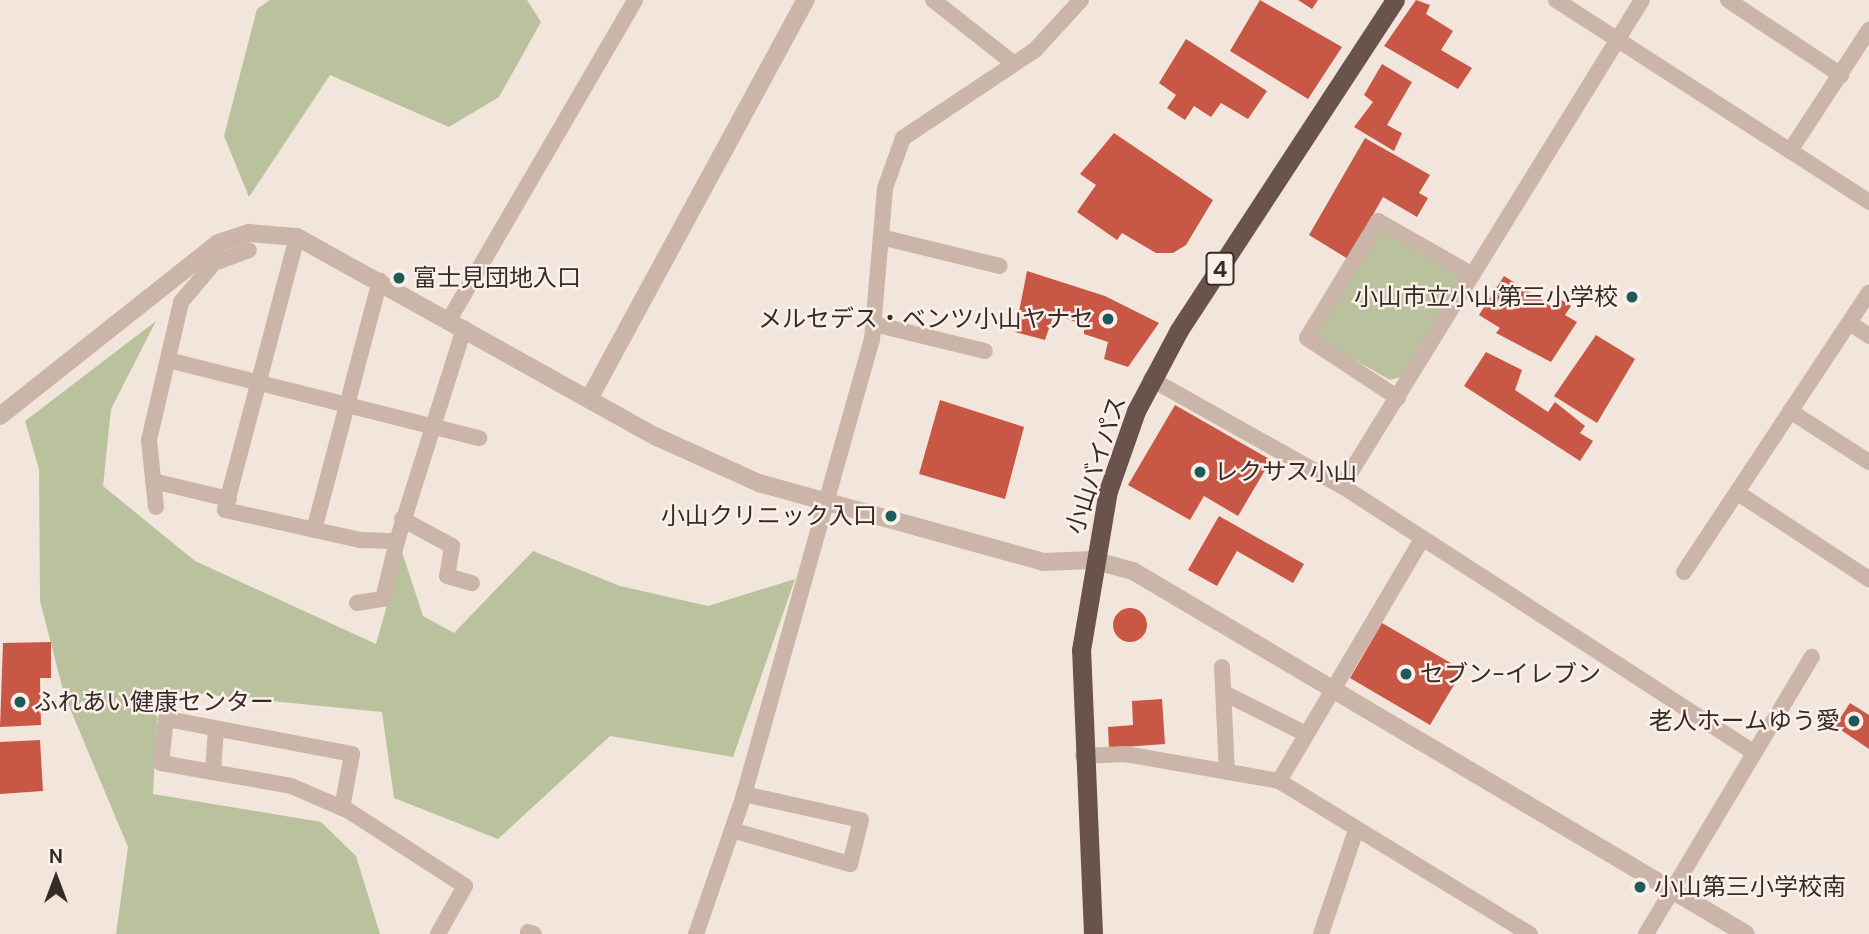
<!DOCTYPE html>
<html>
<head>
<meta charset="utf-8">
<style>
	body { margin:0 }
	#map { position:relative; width:1869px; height:934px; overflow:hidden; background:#f2e6dc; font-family:"DM Sans","Noto Sans JP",sans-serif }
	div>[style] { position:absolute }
	.green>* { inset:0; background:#b9c29c }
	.building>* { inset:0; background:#c85845 }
	.round { border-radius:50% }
	.minor>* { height:16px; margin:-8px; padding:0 8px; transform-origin:8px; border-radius:8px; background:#cbb4a8 }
	.tertiary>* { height:18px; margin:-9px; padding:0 9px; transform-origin:9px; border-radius:9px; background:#cbb4a8 }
	.trunk>* { height:19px; margin:-9.5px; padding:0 9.5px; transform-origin:9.5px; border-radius:9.5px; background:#69534c }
	.dots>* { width:19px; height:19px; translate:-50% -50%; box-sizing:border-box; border:4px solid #faf0e9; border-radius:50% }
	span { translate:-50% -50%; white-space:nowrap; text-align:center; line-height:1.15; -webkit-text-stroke:5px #faf0e9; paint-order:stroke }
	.shield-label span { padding:2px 5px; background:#faf0e9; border:2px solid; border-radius:5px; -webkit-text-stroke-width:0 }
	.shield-label { font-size:23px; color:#372b28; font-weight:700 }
	.poi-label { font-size:24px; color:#372b28 }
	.left { translate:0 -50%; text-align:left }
	.right { translate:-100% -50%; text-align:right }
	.street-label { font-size:24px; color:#372b28 }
	.north { position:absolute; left:21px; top:843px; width:70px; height:70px; -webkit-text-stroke:5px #faf0e9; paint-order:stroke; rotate:0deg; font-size:19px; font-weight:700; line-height:28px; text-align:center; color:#372b28 }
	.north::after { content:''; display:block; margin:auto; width:24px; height:32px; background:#372b28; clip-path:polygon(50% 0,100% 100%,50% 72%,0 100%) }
</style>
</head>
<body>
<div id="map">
	<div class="green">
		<div style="clip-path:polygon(270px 0,527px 0,541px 22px,499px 97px,449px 127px,330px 75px,249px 197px,224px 136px,257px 9px)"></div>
		<div style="clip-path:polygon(1384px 227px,1457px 269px,1462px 281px,1401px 377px,1390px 380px,1320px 340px,1317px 332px,1375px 231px)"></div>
		<div style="clip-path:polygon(156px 321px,111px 409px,103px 486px,195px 561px,376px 644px,402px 552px,423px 616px,454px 633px,533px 551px,620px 586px,708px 606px,795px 579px,733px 757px,610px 736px,498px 839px,394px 798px,382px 712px,159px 690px,153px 794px,321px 822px,356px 856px,380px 934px,116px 934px,128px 847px,64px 694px,40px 601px,39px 469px,25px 421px)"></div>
	</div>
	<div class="building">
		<div style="clip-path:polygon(1260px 0,1342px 47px,1308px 99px,1230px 51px)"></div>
		<div style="clip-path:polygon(1298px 0,1318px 0,1312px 9px)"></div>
		<div style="clip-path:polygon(1416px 0,1430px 5px,1426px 14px,1453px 31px,1441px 50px,1472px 68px,1458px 89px,1384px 46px)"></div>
		<div style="clip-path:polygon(1186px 39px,1267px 91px,1248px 119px,1221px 103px,1211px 117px,1194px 106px,1185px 120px,1167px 108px,1176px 95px,1159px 83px)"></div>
		<div style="clip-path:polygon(1382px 64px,1412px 82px,1387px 125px,1402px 133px,1394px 151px,1354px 127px,1373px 102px,1364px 95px)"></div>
		<div style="clip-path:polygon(1114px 133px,1213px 200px,1186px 245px,1173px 253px,1156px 253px,1122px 233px,1117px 240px,1077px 212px,1096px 185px,1080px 174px)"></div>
		<div style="clip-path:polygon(1365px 138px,1430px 175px,1419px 193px,1428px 198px,1417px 217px,1383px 197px,1348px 259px,1309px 235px)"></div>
		<div style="clip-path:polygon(1027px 271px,1105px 296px,1159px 323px,1128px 367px,1104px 359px,1108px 342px,1084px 334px,1084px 325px,1054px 314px,1045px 340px,1015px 332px)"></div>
		<div style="clip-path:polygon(1504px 276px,1555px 308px,1560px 299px,1571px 306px,1565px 315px,1577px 322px,1551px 362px,1496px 333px,1500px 328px,1479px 315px)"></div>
		<div style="clip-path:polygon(1596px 335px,1635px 359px,1597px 423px,1554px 396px)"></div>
		<div style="clip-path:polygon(1486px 352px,1522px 370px,1515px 390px,1548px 412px,1555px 402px,1585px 426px,1580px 433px,1593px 441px,1580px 461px,1464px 386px)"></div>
		<div style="clip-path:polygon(940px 400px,1024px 427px,1005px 499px,919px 474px)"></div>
		<div style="clip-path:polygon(1175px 405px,1271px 460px,1238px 516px,1204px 496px,1190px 520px,1128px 485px)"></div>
		<div style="clip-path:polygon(1219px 516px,1304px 564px,1293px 583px,1237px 551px,1217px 586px,1188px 570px)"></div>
		<div class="round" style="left:1113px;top:608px;width:34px;height:34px"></div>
		<div style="clip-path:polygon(1382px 623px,1463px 670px,1430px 725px,1350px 678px)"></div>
		<div style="clip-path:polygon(51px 642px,51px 678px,40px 678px,41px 725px,0 727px,3px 643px)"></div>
		<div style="clip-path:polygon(1162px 699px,1165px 744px,1109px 748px,1108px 727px,1133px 725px,1132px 701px)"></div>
		<div style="clip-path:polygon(1850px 703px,1869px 715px,1869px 749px,1835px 726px)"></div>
		<div style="clip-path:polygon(40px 740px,43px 791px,0 794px,0 742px)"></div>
	</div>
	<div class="minor">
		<div style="left:933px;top:0;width:102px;rotate:38.2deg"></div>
		<div style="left:1556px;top:0;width:373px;rotate:32.8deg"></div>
		<div style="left:1728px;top:0;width:136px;rotate:33.6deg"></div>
		<div style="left:1790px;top:151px;width:145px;rotate:-56.9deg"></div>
		<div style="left:297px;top:237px;width:282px;rotate:104.8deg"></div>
		<div style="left:225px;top:510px;width:138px;rotate:12.5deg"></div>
		<div style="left:360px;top:540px;width:37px;rotate:2deg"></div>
		<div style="left:397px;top:541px;width:223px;rotate:-72.5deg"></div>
		<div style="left:881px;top:237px;width:122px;rotate:13.7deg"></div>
		<div style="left:449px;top:320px;width:370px;rotate:-59.8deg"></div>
		<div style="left:1850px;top:323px;width:23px;rotate:34deg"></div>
		<div style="left:874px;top:324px;width:114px;rotate:13.7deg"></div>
		<div style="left:168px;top:360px;width:321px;rotate:14.1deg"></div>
		<div style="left:1151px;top:379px;width:219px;rotate:29.3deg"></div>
		<div style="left:1342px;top:486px;width:491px;rotate:32.9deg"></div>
		<div style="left:1398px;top:398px;width:109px;rotate:-146.6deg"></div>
		<div style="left:1307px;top:338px;width:137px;rotate:-58.7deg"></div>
		<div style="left:1378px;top:221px;width:109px;rotate:29.6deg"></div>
		<div style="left:1790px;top:411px;width:94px;rotate:32.8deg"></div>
		<div style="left:153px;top:481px;width:78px;rotate:13.3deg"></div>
		<div style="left:1342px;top:486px;width:571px;rotate:-58.31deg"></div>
		<div style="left:1738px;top:493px;width:157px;rotate:33.3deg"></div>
		<div style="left:156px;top:507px;width:67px;rotate:-96deg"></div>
		<div style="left:149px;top:440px;width:142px;rotate:-76.9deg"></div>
		<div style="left:181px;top:302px;width:51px;rotate:-49.8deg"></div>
		<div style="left:214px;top:263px;width:37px;rotate:-20deg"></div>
		<div style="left:402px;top:519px;width:57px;rotate:28.4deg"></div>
		<div style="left:452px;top:546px;width:30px;rotate:99deg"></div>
		<div style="left:447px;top:576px;width:26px;rotate:16deg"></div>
		<div style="left:314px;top:530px;width:258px;rotate:-75.2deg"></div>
		<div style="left:1684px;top:572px;width:335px;rotate:-56.5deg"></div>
		<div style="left:357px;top:603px;width:26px;rotate:-9deg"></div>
		<div style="left:383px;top:599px;width:60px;rotate:-76.4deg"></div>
		<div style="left:1222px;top:667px;width:105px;rotate:87.3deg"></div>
		<div style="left:1224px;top:693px;width:92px;rotate:26.6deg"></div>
		<div style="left:1083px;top:756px;width:42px;rotate:-2.7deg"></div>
		<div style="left:1125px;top:754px;width:156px;rotate:9.9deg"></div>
		<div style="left:1279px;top:781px;width:294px;rotate:31.4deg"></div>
		<div style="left:213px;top:772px;width:43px;rotate:-86deg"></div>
		<div style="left:1279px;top:781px;width:281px;rotate:-59.4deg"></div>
		<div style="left:342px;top:808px;width:55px;rotate:-79.5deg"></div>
		<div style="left:352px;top:754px;width:189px;rotate:-169.3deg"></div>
		<div style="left:166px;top:719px;width:44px;rotate:96.5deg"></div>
		<div style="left:161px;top:763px;width:132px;rotate:10deg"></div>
		<div style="left:291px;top:786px;width:56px;rotate:23.3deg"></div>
		<div style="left:342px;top:808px;width:8px;rotate:23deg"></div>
		<div style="left:349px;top:811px;width:138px;rotate:32.9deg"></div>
		<div style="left:465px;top:886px;width:55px;rotate:119.4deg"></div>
		<div style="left:732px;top:830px;width:123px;rotate:16.1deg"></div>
		<div style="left:850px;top:864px;width:45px;rotate:-76deg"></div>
		<div style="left:861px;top:820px;width:120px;rotate:-167.5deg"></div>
		<div style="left:528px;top:932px;width:6px;rotate:18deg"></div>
		<div style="left:696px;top:934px;width:144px;rotate:-70.9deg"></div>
		<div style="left:743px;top:798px;width:476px;rotate:-74.3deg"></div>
		<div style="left:872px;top:340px;width:153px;rotate:-85.1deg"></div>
		<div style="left:885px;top:188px;width:53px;rotate:-70.2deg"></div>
		<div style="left:903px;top:138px;width:159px;rotate:-33.7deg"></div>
		<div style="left:1035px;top:50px;width:68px;rotate:-47.4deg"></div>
		<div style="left:1321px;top:934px;width:110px;rotate:-71.4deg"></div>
		<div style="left:1646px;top:934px;width:323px;rotate:-59.1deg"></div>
	</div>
	<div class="tertiary">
		<div style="left:589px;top:399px;width:454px;rotate:-61.5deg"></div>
		<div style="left:0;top:416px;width:278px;rotate:-38.4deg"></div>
		<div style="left:218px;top:243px;width:33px;rotate:-18deg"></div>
		<div style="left:249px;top:233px;width:48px;rotate:4.8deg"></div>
		<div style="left:297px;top:237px;width:412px;rotate:29.1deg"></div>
		<div style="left:657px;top:437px;width:112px;rotate:24.3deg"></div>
		<div style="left:759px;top:483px;width:295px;rotate:15.5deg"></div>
		<div style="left:1043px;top:562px;width:49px;rotate:-2.3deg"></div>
		<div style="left:1092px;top:560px;width:42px;rotate:15deg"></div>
		<div style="left:1133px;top:571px;width:712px;rotate:30.63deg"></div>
	</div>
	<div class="trunk">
		<div style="left:1093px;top:934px;width:284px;rotate:-92.4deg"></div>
		<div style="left:1081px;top:650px;width:161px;rotate:-80.4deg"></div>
		<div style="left:1108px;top:491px;width:85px;rotate:-70.7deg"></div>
		<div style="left:1136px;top:411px;width:92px;rotate:-62deg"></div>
		<div style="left:1179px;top:330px;width:394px;rotate:-56.8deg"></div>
	</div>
	<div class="dots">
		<div style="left:399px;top:278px;background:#1d5a58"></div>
		<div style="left:1632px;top:297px;background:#1d5a58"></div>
		<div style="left:1108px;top:319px;background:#1d5a58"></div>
		<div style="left:1200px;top:472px;background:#1d5a58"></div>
		<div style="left:891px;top:516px;background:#1d5a58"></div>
		<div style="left:1406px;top:674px;background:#1d5a58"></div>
		<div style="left:20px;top:702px;background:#1d5a58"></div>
		<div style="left:1854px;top:721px;background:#1d5a58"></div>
		<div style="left:1640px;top:887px;background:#1d5a58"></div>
	</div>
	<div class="shield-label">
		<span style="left:1220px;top:269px">4</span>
	</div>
	<div class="poi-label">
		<span class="left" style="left:413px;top:278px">富士見団地入口</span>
		<span class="right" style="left:1618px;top:297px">小山市立小山第三小学校</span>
		<span class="right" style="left:1094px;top:319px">メルセデス・ベンツ小山ヤナセ</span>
		<span class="left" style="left:1214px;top:472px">レクサス小山</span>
		<span class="right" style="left:877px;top:516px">小山クリニック入口</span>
		<span class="left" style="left:1420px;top:674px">セブン-イレブン</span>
		<span class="left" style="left:34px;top:702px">ふれあい健康センター</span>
		<span class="right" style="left:1840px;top:721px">老人ホームゆう愛</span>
		<span class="left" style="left:1654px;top:887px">小山第三小学校南</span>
	</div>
	<div class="street-label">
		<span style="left:1096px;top:465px;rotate:-72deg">小山バイパス</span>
	</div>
	<div class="north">N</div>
</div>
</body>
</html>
